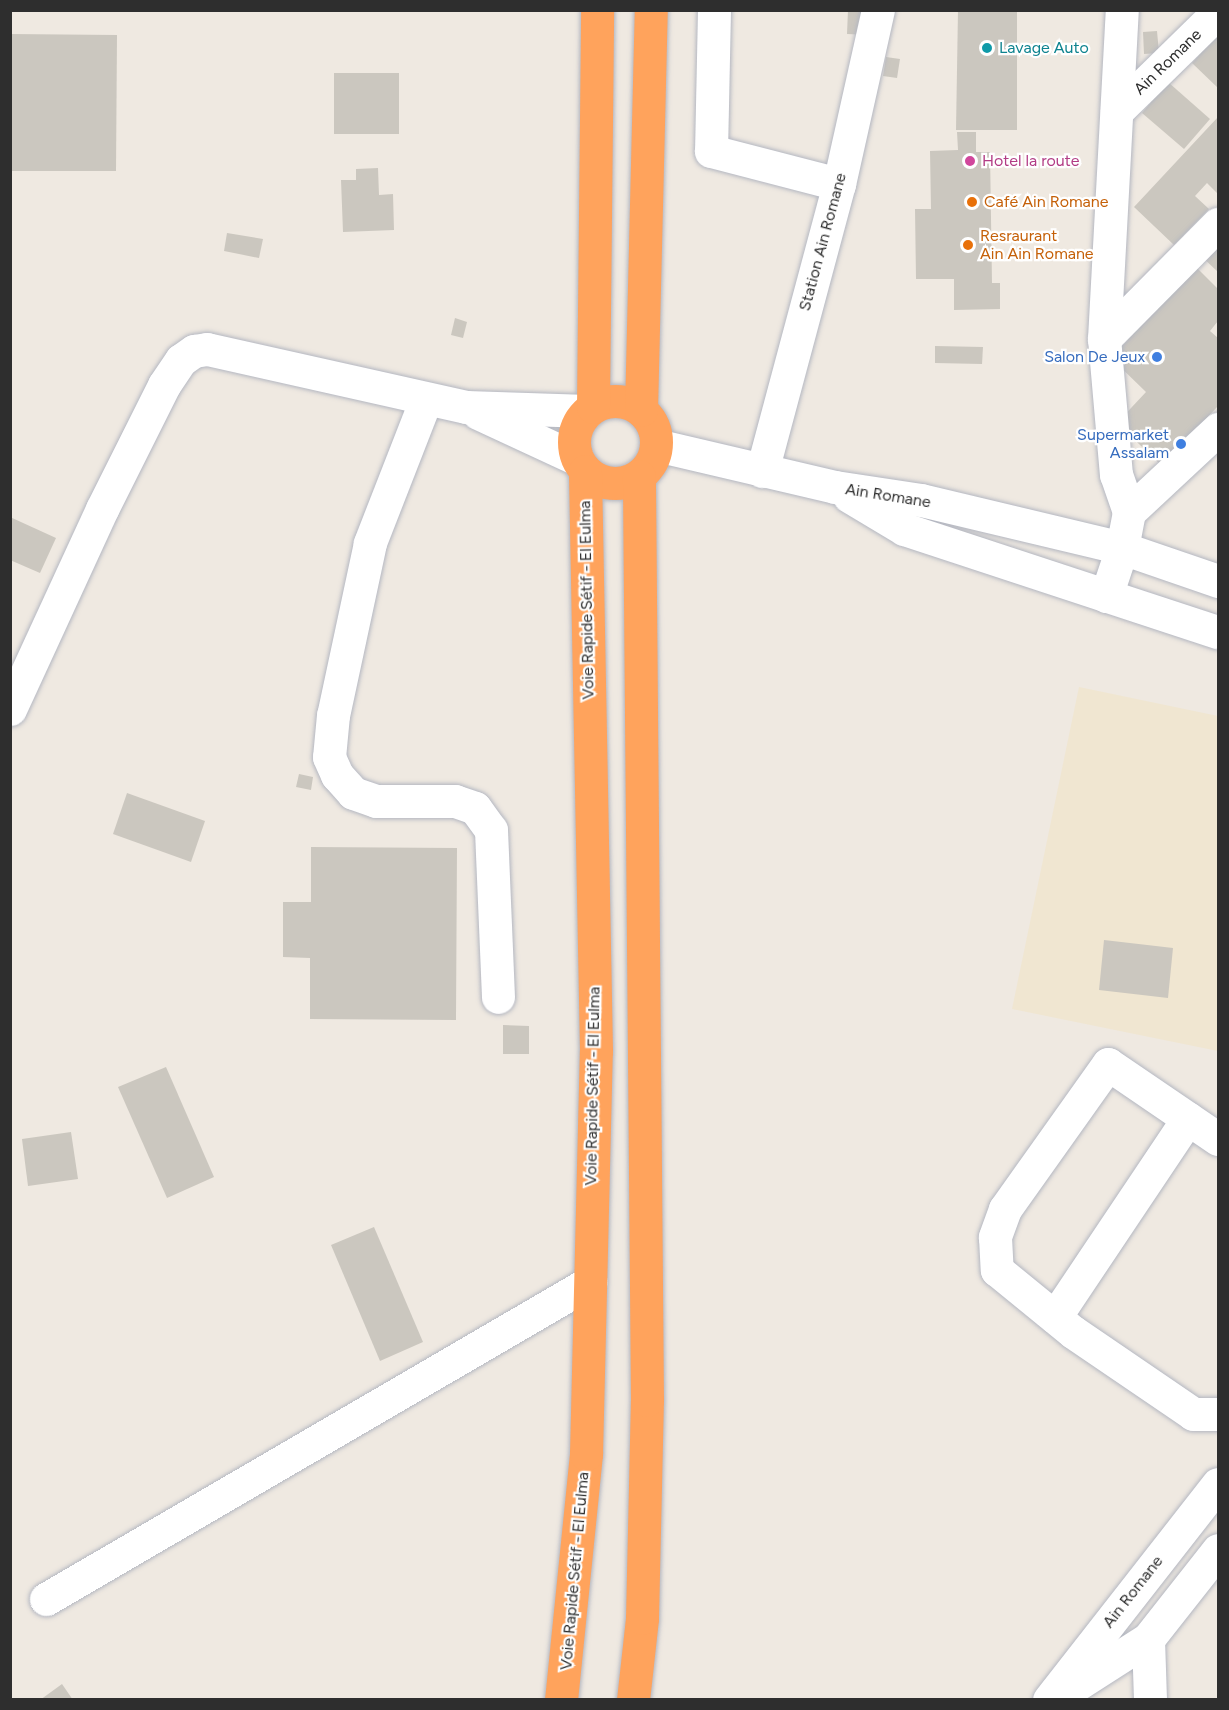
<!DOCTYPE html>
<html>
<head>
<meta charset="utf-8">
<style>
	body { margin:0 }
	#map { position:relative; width:1229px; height:1710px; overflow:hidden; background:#efe9e1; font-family:Figtree,sans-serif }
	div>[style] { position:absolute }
	.education>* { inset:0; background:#f0e6d1 }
	.building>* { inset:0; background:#cbc7bf }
	.roads { filter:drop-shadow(0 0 2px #b4b7c1) drop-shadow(0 0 2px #b4b7c1) }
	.minor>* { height:33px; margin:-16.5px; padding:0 16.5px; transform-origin:16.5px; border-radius:16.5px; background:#fff }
	.highway>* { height:33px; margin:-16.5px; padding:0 16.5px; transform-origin:16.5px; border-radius:16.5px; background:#ffa35c }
	.highway>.ring { margin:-16.5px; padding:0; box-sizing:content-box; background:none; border:33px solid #ffa35c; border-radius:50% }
	.dots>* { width:16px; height:16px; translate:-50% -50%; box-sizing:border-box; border:3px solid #fff; border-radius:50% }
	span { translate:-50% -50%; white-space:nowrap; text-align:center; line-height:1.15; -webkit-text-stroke:4.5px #fff; paint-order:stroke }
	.culture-label { font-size:16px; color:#0d838f }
	.left { translate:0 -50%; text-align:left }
	.street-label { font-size:16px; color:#2e2e2e }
	.hotel-label { font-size:16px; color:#b23c85 }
	.food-label { font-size:16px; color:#c56008 }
	.shop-label { font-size:16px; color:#366cbe }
	.right { translate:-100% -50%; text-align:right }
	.frame { position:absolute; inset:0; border:12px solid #2e2e2e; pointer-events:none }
</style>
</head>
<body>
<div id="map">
	<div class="education">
		<div style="clip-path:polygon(1079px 687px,1218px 716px,1218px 1051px,1012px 1009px)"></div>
	</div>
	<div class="building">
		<div style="clip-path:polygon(848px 10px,871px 10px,870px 35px,847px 34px)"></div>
		<div style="clip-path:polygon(958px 10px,1017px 10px,1017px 130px,956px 130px)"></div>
		<div style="clip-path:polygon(1157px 31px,1159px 53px,1144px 54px,1143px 32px)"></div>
		<div style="clip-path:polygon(10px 34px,117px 35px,116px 171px,10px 171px)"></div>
		<div style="clip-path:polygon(1218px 34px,1218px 88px,1192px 63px)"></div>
		<div style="clip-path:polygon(886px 57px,900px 59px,897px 78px,883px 76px)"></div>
		<div style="clip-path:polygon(334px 73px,399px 73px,399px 134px,334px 134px)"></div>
		<div style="clip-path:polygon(1168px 82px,1210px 119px,1184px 149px,1142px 113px)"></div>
		<div style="clip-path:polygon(1218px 117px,1218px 194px,1207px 183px,1195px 196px,1209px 209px,1174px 245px,1134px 207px)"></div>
		<div style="clip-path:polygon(957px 132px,976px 132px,976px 152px,990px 152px,992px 283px,1000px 283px,1000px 309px,954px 310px,954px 279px,916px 279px,915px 209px,931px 209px,930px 151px,958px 150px)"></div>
		<div style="clip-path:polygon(378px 168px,379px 195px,393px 194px,394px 230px,343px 232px,341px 180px,356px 180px,356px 169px)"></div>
		<div style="clip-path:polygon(227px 233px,263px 239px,259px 258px,224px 251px)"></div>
		<div style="clip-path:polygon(1218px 240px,1218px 272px,1200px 255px)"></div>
		<div style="clip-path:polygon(1196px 267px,1218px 289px,1218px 321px,1210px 331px,1218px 338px,1218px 406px,1162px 466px,1117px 423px,1146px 392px,1111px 358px)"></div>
		<div style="clip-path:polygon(455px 318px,467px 322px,463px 338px,451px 335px)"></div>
		<div style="clip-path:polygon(935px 346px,983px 347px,982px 364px,935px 363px)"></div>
		<div style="clip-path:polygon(10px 517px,56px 538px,40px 573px,10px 560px)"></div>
		<div style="clip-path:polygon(299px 774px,313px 777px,311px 790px,296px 787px)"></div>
		<div style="clip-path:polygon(127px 793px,205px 821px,191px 862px,113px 834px)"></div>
		<div style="clip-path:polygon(311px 847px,457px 848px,456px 1020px,310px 1019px,310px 958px,283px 957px,283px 902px,311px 902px)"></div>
		<div style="clip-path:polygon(1104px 940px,1173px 948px,1168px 998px,1099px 990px)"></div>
		<div style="clip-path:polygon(503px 1025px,529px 1026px,529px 1054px,503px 1054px)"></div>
		<div style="clip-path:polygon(166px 1067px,214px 1177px,167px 1198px,118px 1087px)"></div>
		<div style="clip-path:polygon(71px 1132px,78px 1179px,28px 1186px,22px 1139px)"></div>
		<div style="clip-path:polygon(374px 1227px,423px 1342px,380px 1361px,331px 1245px)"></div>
		<div style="clip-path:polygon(62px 1684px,73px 1700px,40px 1700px)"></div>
	</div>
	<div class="roads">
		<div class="minor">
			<div style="left:714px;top:10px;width:141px;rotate:91.2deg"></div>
			<div style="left:711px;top:151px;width:132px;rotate:14.5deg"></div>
			<div style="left:1117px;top:111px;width:141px;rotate:-44.4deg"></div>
			<div style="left:1104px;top:339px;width:162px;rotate:-45.3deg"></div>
			<div style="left:426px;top:399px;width:155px;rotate:111.3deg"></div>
			<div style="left:370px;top:543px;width:176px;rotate:102.1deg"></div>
			<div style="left:333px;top:715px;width:42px;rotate:95.4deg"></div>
			<div style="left:329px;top:757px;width:20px;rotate:66deg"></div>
			<div style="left:337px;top:775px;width:24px;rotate:48deg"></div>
			<div style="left:353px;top:793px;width:24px;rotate:19deg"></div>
			<div style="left:376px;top:801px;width:79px"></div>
			<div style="left:455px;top:801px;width:21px;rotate:19deg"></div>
			<div style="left:475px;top:808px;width:27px;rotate:54deg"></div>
			<div style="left:491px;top:830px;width:167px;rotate:87.6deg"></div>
			<div style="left:478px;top:413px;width:109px;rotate:24.9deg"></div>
			<div style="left:656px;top:445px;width:184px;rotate:13.2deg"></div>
			<div style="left:835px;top:487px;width:87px;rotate:8.6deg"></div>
			<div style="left:921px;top:500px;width:207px;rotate:13.4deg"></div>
			<div style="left:1122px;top:548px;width:102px;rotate:19deg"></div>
			<div style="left:762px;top:471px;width:297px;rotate:-75deg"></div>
			<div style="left:839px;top:184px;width:178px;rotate:-77.4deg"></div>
			<div style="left:849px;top:496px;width:64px;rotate:31deg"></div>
			<div style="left:904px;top:529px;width:330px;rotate:18.2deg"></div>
			<div style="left:1129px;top:512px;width:122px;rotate:-43deg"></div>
			<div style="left:1106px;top:596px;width:51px;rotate:-71.6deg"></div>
			<div style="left:1122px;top:548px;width:37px;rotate:-79deg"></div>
			<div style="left:1129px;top:512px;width:39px;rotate:-109deg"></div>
			<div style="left:1116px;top:475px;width:137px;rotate:-95deg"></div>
			<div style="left:1104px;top:339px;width:329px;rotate:-86.9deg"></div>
			<div style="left:10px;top:709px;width:220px;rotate:-65.3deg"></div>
			<div style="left:102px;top:509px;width:139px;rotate:-63.4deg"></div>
			<div style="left:164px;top:385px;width:30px;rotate:-56deg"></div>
			<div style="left:181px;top:360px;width:16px;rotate:-35deg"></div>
			<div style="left:194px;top:351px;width:13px;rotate:-9deg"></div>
			<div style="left:207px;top:349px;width:265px;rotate:12.6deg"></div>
			<div style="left:466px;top:407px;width:122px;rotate:1.9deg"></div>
			<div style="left:1218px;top:1139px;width:133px;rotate:-145.7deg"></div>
			<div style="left:1108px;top:1064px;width:178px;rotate:125.4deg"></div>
			<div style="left:1005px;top:1209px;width:30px;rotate:110deg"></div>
			<div style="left:995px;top:1237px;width:33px;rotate:87deg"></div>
			<div style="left:997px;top:1270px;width:98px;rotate:39.2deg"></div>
			<div style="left:1073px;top:1332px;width:145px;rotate:34.3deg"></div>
			<div style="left:1193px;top:1414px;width:25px"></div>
			<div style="left:1055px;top:1317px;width:239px;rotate:-56.2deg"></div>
			<div style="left:46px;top:1599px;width:630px;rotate:-30.23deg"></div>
			<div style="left:1148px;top:1639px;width:61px;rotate:88.1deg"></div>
			<div style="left:1065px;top:1692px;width:98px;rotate:-32.6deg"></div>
			<div style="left:1148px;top:1639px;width:113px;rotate:-51.8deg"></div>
			<div style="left:1049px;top:1700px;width:274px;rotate:-52deg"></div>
		</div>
		<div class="highway">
			<div class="ring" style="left:574px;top:401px;width:49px;height:49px"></div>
			<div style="left:593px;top:407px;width:397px;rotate:-89.4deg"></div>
			<div style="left:641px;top:410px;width:400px;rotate:-88.6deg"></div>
			<div style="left:561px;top:1700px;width:247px;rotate:-84.2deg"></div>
			<div style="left:586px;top:1454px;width:403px;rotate:-88.6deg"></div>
			<div style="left:596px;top:1051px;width:580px;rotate:-91.09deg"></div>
			<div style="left:633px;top:1700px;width:82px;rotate:-83.7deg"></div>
			<div style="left:642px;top:1618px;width:218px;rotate:-88.7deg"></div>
			<div style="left:647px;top:1400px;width:924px;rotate:-90.5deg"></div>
		</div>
	</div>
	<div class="dots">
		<div style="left:987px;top:48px;background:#0f9aa8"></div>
		<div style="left:970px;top:161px;background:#d1479c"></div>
		<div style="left:972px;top:202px;background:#e8710a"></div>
		<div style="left:968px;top:245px;background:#e8710a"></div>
		<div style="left:1157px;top:357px;background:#3f7fe0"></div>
		<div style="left:1181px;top:444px;background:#3f7fe0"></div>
	</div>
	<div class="culture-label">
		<span class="left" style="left:999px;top:48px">Lavage Auto</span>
	</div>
	<div class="street-label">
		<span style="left:1168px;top:62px;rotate:-44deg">Ain Romane</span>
		<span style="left:823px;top:242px;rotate:-75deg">Station Ain Romane</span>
		<span style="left:888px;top:496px;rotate:9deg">Ain Romane</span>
		<span style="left:587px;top:600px;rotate:-91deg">Voie Rapide Sétif - El Eulma</span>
		<span style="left:593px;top:1086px;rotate:-89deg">Voie Rapide Sétif - El Eulma</span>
		<span style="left:575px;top:1571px;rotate:-85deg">Voie Rapide Sétif - El Eulma</span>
		<span style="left:1133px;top:1592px;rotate:-52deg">Ain Romane</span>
	</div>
	<div class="hotel-label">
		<span class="left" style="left:982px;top:161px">Hotel la route</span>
	</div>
	<div class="food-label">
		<span class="left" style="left:984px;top:202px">Café Ain Romane</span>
		<span class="left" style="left:980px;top:245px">Resraurant<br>Ain Ain Romane</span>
	</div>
	<div class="shop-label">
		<span class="right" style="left:1145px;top:357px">Salon De Jeux</span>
		<span class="right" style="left:1169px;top:444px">Supermarket<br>Assalam</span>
	</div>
	<div class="frame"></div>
</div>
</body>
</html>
